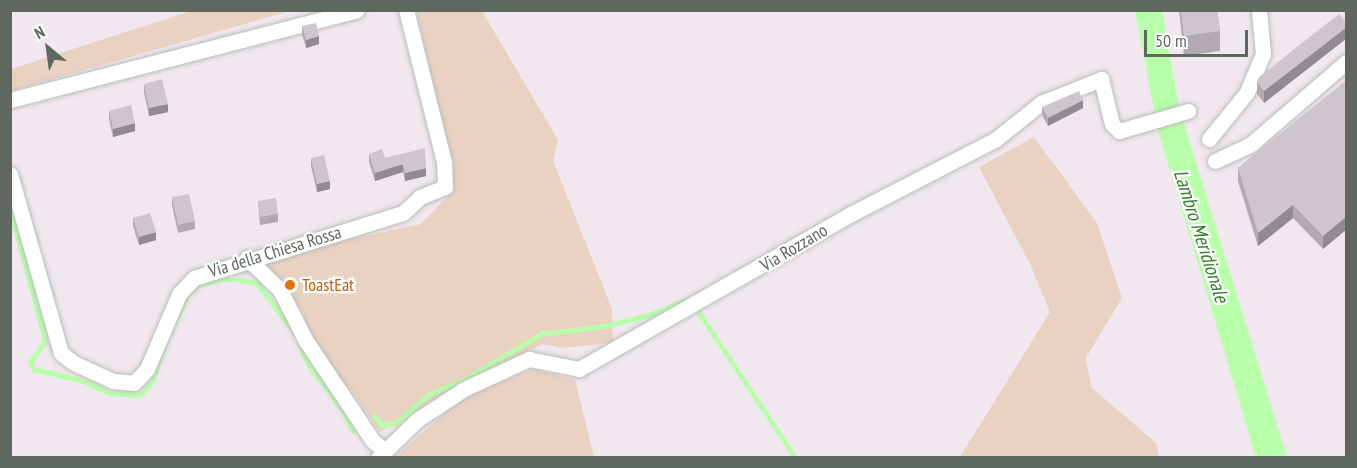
<!DOCTYPE html>
<html>
<head>
<meta charset="utf-8">
<style>
	body { margin:0 }
	#map { position:relative; width:1357px; height:468px; overflow:hidden; background:#f1e7ef; font-family:"PT Sans Narrow",sans-serif }
	div>[style] { position:absolute }
	.green>* { inset:0; background:#ead2c3 }
	.water>* { inset:0; background:#b7ffa9 }
	.stream>* { height:4.5px; margin:-2.25px; padding:0 2.25px; transform-origin:2.25px; border-radius:2.25px; background:#b7ffa9 }
	.roads { filter:drop-shadow(0 0 2px #b7beb7) drop-shadow(0 0 2px #b7beb7) }
	.minor>* { height:15px; margin:-7.5px; padding:0 7.5px; transform-origin:7.5px; border-radius:7.5px; background:#fff }
	.wall>* { inset:0; background:#b2a9b1 }
	.shaded-wall>* { inset:0; background:#918a90 }
	.building>* { inset:0; background:#cfc5ce }
	.dots>* { width:16px; height:16px; translate:-50% -50%; box-sizing:border-box; border:3px solid #fff; border-radius:50% }
	span { translate:-50% -50%; white-space:nowrap; text-align:center; line-height:1.15; -webkit-text-stroke:4.5px #fff; paint-order:stroke }
	.street-label { font-size:18px; color:#5f685e }
	.food-label { font-size:18px; color:#c56008 }
	.left { translate:0 -50%; text-align:left }
	.water-label { font-size:20px; color:#36812f; font-style:italic }
	.frame { position:absolute; inset:0; border:12px solid #5f685e; pointer-events:none }
	.north { position:absolute; left:18px; top:18px; width:60px; height:60px; -webkit-text-stroke:4px #fff; paint-order:stroke; rotate:331deg; font-size:16px; font-weight:700; line-height:24px; text-align:center; color:#5f685e }
	.north::after { content:''; display:block; margin:auto; width:21px; height:27px; background:#5f685e; clip-path:polygon(50% 0,100% 100%,50% 72%,0 100%) }
	.scale { position:absolute; left:1144px; top:30px; width:104px; height:27px; box-sizing:border-box; border:3px solid #5f685e; border-top:0; padding-left:8px; font-size:18px; line-height:21px; white-space:nowrap; color:#5f685e; -webkit-text-stroke:4px #fff; paint-order:stroke }
</style>
</head>
<body>
<div id="map">
	<div class="green">
		<div style="clip-path:polygon(191px 11px,290px 11px,11px 91px,11px 69px)"></div>
		<div style="clip-path:polygon(417px 11px,482px 11px,558px 140px,553px 161px,612px 309px,613px 343px,562px 348px,543px 344px,468px 379px,380px 432px,348px 386px,316px 349px,302px 311px,265px 263px,267px 257px,421px 224px,454px 190px)"></div>
		<div style="clip-path:polygon(1034px 137px,1097px 223px,1122px 298px,1086px 358px,1091px 387px,1156px 443px,1159px 457px,960px 457px,1050px 312px,1030px 264px,979px 167px)"></div>
		<div style="clip-path:polygon(535px 369px,575px 380px,594px 457px,394px 458px,463px 397px)"></div>
	</div>
	<div class="water">
		<div style="clip-path:polygon(1135px 11px,1162px 11px,1179px 107px,1287px 457px,1256px 457px,1158px 130px)"></div>
	</div>
	<div class="stream">
		<div style="left:10px;top:207px;width:139px;rotate:75deg"></div>
		<div style="left:46px;top:341px;width:26px;rotate:126deg"></div>
		<div style="left:31px;top:362px;width:8px;rotate:67deg"></div>
		<div style="left:34px;top:369px;width:51px;rotate:13.5deg"></div>
		<div style="left:84px;top:381px;width:29px;rotate:25deg"></div>
		<div style="left:110px;top:393px;width:27px;rotate:4deg"></div>
		<div style="left:137px;top:395px;width:6px;rotate:-18deg"></div>
		<div style="left:143px;top:393px;width:17px;rotate:-54deg"></div>
		<div style="left:153px;top:379px;width:35px;rotate:-72deg"></div>
		<div style="left:699px;top:312px;width:175px;rotate:56.4deg"></div>
		<div style="left:175px;top:322px;width:30px;rotate:-66deg"></div>
		<div style="left:187px;top:295px;width:13px;rotate:-45deg"></div>
		<div style="left:196px;top:286px;width:22px;rotate:-16deg"></div>
		<div style="left:217px;top:280px;width:23px"></div>
		<div style="left:240px;top:280px;width:17px;rotate:10deg"></div>
		<div style="left:257px;top:283px;width:58px;rotate:52.7deg"></div>
		<div style="left:300px;top:345px;width:23px;rotate:65deg"></div>
		<div style="left:310px;top:366px;width:59px;rotate:53.3deg"></div>
		<div style="left:345px;top:413px;width:20px;rotate:66deg"></div>
		<div style="left:375px;top:416px;width:11px;rotate:52deg"></div>
		<div style="left:382px;top:425px;width:14px;rotate:-8deg"></div>
		<div style="left:396px;top:423px;width:45px;rotate:-40.5deg"></div>
		<div style="left:430px;top:394px;width:40px;rotate:-23.4deg"></div>
		<div style="left:467px;top:378px;width:86px;rotate:-30.7deg"></div>
		<div style="left:541px;top:334px;width:64px;rotate:-7.1deg"></div>
		<div style="left:605px;top:326px;width:49px;rotate:-14.3deg"></div>
		<div style="left:652px;top:314px;width:38px;rotate:-23deg"></div>
		<div style="left:687px;top:299px;width:4px;rotate:45deg"></div>
	</div>
	<div class="roads">
		<div class="minor">
			<div style="left:10px;top:100px;width:358px;rotate:-14.5deg"></div>
			<div style="left:1209px;top:139px;width:60px;rotate:-51deg"></div>
			<div style="left:1247px;top:92px;width:41px;rotate:-67.2deg"></div>
			<div style="left:1263px;top:54px;width:44px;rotate:-95.2deg"></div>
			<div style="left:1215px;top:161px;width:40px;rotate:-25deg"></div>
			<div style="left:1251px;top:144px;width:125px;rotate:-40.8deg"></div>
			<div style="left:10px;top:174px;width:186px;rotate:74.1deg"></div>
			<div style="left:61px;top:353px;width:16px;rotate:38deg"></div>
			<div style="left:74px;top:363px;width:43px;rotate:24.8deg"></div>
			<div style="left:113px;top:381px;width:21px;rotate:5deg"></div>
			<div style="left:134px;top:383px;width:19px;rotate:-47deg"></div>
			<div style="left:147px;top:369px;width:82px;rotate:-66.9deg"></div>
			<div style="left:179px;top:294px;width:22px;rotate:-47deg"></div>
			<div style="left:194px;top:278px;width:219px;rotate:-17.3deg"></div>
			<div style="left:403px;top:213px;width:23px;rotate:-43deg"></div>
			<div style="left:420px;top:197px;width:27px;rotate:-22deg"></div>
			<div style="left:445px;top:187px;width:25px;rotate:-92deg"></div>
			<div style="left:444px;top:162px;width:157px;rotate:-104deg"></div>
			<div style="left:247px;top:258px;width:46px;rotate:44.1deg"></div>
			<div style="left:280px;top:290px;width:57px;rotate:63deg"></div>
			<div style="left:306px;top:341px;width:120px;rotate:56.2deg"></div>
			<div style="left:373px;top:441px;width:14px;rotate:39deg"></div>
			<div style="left:378px;top:458px;width:54px;rotate:-44.3deg"></div>
			<div style="left:417px;top:420px;width:56px;rotate:-33.4deg"></div>
			<div style="left:464px;top:389px;width:72px;rotate:-24.8deg"></div>
			<div style="left:529px;top:359px;width:51px;rotate:11.3deg"></div>
			<div style="left:579px;top:369px;width:311px;rotate:-29.7deg"></div>
			<div style="left:849px;top:215px;width:165px;rotate:-27.3deg"></div>
			<div style="left:996px;top:139px;width:58px;rotate:-38.7deg"></div>
			<div style="left:1041px;top:103px;width:65px;rotate:-21.8deg"></div>
			<div style="left:1101px;top:79px;width:46px;rotate:76.3deg"></div>
			<div style="left:1112px;top:124px;width:10px;rotate:45deg"></div>
			<div style="left:1119px;top:131px;width:72px;rotate:-16.2deg"></div>
		</div>
	</div>
	<div class="wall">
		<div style="clip-path:polygon(1179px 10px,1217px 10px,1220px 31px,1220px 51px,1184px 56px)"></div>
		<div style="clip-path:polygon(1347px 23px,1347px 38px,1264px 103px,1257px 94px,1257px 82px)"></div>
		<div style="clip-path:polygon(302px 26px,319px 44px,306px 48px,302px 34px)"></div>
		<div style="clip-path:polygon(1347px 80px,1347px 229px,1323px 249px,1293px 218px,1258px 246px,1238px 181px,1238px 168px)"></div>
		<div style="clip-path:polygon(144px 84px,168px 112px,149px 116px,144px 92px)"></div>
		<div style="clip-path:polygon(1042px 107px,1083px 108px,1048px 126px,1042px 115px)"></div>
		<div style="clip-path:polygon(109px 111px,135px 131px,113px 137px,109px 119px)"></div>
		<div style="clip-path:polygon(369px 154px,385px 158px,426px 176px,405px 181px,403px 172px,375px 181px,369px 162px)"></div>
		<div style="clip-path:polygon(311px 158px,330px 189px,317px 192px,311px 166px)"></div>
		<div style="clip-path:polygon(172px 197px,195px 221px,195px 229px,178px 233px,172px 205px)"></div>
		<div style="clip-path:polygon(258px 201px,278px 214px,278px 222px,260px 225px)"></div>
		<div style="clip-path:polygon(133px 218px,156px 240px,139px 245px,133px 226px)"></div>
	</div>
	<div class="shaded-wall">
		<div style="clip-path:polygon(1347px 27px,1347px 38px,1264px 103px,1264px 91px)"></div>
		<div style="clip-path:polygon(319px 36px,319px 44px,306px 48px,306px 40px)"></div>
		<div style="clip-path:polygon(1083px 100px,1083px 108px,1048px 126px,1048px 118px)"></div>
		<div style="clip-path:polygon(168px 104px,168px 112px,149px 116px,149px 108px)"></div>
		<div style="clip-path:polygon(135px 123px,135px 131px,113px 137px,113px 129px)"></div>
		<div style="clip-path:polygon(403px 164px,403px 172px,375px 181px,375px 173px)"></div>
		<div style="clip-path:polygon(426px 168px,426px 176px,405px 181px,405px 173px)"></div>
		<div style="clip-path:polygon(330px 181px,330px 189px,317px 192px,317px 184px)"></div>
		<div style="clip-path:polygon(1293px 205px,1293px 218px,1258px 246px,1258px 233px)"></div>
		<div style="clip-path:polygon(1347px 216px,1347px 229px,1323px 249px,1323px 236px)"></div>
		<div style="clip-path:polygon(156px 232px,156px 240px,139px 245px,139px 237px)"></div>
	</div>
	<div class="building">
		<div style="clip-path:polygon(1181px 10px,1217px 10px,1220px 31px,1184px 36px)"></div>
		<div style="clip-path:polygon(1339px 14px,1347px 23px,1347px 27px,1264px 91px,1257px 82px,1259px 77px)"></div>
		<div style="clip-path:polygon(316px 23px,319px 36px,306px 40px,302px 26px)"></div>
		<div style="clip-path:polygon(162px 79px,168px 104px,149px 108px,144px 84px)"></div>
		<div style="clip-path:polygon(1347px 80px,1347px 216px,1323px 236px,1293px 205px,1258px 233px,1238px 168px)"></div>
		<div style="clip-path:polygon(1079px 91px,1083px 100px,1048px 118px,1042px 107px)"></div>
		<div style="clip-path:polygon(131px 105px,135px 123px,113px 129px,109px 111px)"></div>
		<div style="clip-path:polygon(425px 148px,426px 168px,405px 173px,403px 164px,375px 173px,369px 154px,382px 149px,385px 158px)"></div>
		<div style="clip-path:polygon(324px 155px,330px 181px,317px 184px,311px 158px)"></div>
		<div style="clip-path:polygon(189px 194px,195px 221px,178px 225px,172px 197px)"></div>
		<div style="clip-path:polygon(276px 198px,278px 214px,260px 217px,258px 201px)"></div>
		<div style="clip-path:polygon(150px 213px,156px 232px,139px 237px,133px 218px)"></div>
	</div>
	<div class="dots">
		<div style="left:290px;top:285px;background:#e8710a"></div>
	</div>
	<div class="street-label">
		<span style="left:794px;top:248px;rotate:-31deg">Via Rozzano</span>
		<span style="left:275px;top:252px;rotate:-17deg">Via della Chiesa Rossa</span>
	</div>
	<div class="food-label">
		<span class="left" style="left:302px;top:285px">ToastEat</span>
	</div>
	<div class="water-label">
		<span style="left:1201px;top:236px;rotate:72deg">Lambro Meridionale</span>
	</div>
	<div class="frame"></div>
	<div class="north">N</div>
	<div class="scale">50 m</div>
</div>
</body>
</html>
